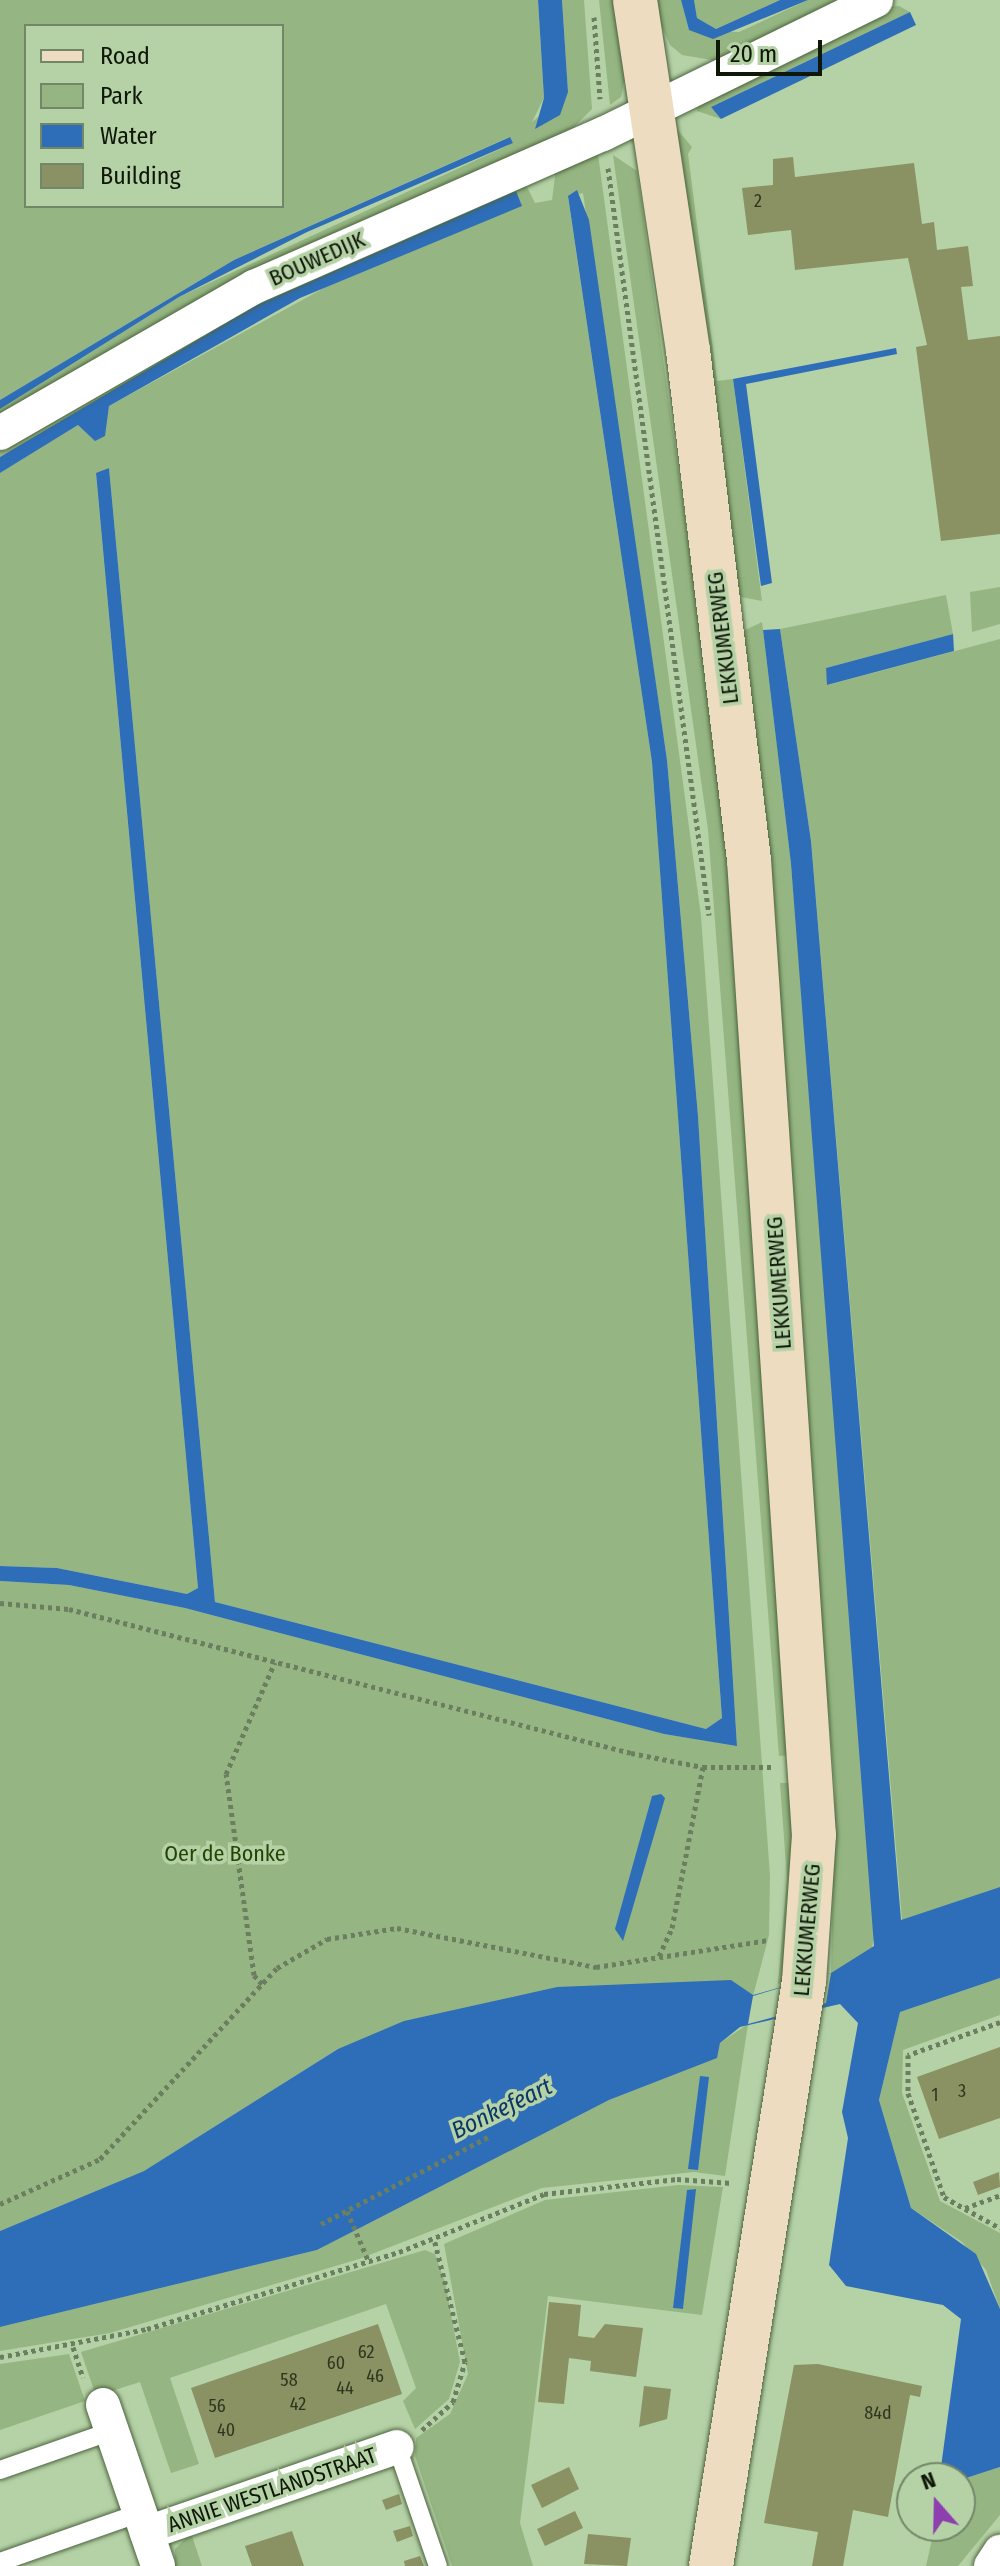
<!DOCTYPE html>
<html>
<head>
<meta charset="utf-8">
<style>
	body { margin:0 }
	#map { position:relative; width:1000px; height:2566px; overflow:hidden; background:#b5d1a6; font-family:"Fira Sans Condensed",sans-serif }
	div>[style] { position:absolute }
	.green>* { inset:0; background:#95b682 }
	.water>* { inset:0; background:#2e6db8 }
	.pier>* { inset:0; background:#b5d1a6 }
	.building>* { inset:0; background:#8a9162 }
	.path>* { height:5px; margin-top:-2.5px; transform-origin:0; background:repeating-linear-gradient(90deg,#6b7f60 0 4px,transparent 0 8px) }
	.roads { filter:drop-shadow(0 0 2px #4c643e) drop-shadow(0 0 2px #4c643e) }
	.lane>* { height:18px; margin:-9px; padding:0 9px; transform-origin:9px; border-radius:9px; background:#fff }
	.street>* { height:34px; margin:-17px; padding:0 17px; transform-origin:17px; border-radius:17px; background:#fff }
	.secondary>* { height:44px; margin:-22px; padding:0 22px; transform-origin:22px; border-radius:22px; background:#eedcc1 }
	span { translate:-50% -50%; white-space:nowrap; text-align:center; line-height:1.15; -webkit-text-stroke:7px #b5d1a6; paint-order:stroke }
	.number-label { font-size:18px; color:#2d361e }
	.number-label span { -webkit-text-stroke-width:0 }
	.street-label { font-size:22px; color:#0e1708 }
	.park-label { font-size:22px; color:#224504 }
	.water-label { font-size:24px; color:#0a3768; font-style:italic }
	.legend { position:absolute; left:24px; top:24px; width:260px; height:184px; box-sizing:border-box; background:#b5d1a6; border:2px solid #728767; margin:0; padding:10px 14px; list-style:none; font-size:24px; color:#0e1708 }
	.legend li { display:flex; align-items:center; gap:16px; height:40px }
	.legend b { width:40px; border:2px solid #728767 }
	.north { position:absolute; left:896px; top:2462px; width:80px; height:80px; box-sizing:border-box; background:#b5d1a6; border:2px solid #728767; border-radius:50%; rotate:340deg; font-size:22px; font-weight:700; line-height:32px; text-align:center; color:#0e1708 }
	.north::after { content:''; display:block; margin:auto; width:28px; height:36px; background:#8e3faf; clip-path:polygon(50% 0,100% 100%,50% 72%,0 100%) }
	.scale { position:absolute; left:716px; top:40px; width:106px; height:36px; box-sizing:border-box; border:4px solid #0e1708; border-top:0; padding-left:10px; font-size:24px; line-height:28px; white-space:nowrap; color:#0e1708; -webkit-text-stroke:6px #b5d1a6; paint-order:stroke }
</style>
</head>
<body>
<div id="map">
	<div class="green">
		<div style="clip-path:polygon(evenodd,0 0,538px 0,544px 98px,532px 122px,568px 92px,562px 0,584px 0,592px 109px,567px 134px,0 418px,0 409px,179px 297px,513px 143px,509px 137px,234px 260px,0 400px,0 0,26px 26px,282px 26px,282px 206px,26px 206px,26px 26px)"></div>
		<div style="clip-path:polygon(599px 0,619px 0,625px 78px,621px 97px,610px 105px)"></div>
		<div style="clip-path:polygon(650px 0,681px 0,689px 30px,739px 32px,808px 0,855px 0,718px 61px,682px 55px,670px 45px)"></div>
		<div style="clip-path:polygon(694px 0,780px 0,716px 29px,697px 18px)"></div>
		<div style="clip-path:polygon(899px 6px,910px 12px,711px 107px,721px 119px,697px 111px,696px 103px,882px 7px)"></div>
		<div style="clip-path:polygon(675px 127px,692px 147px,688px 154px,717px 381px,733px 379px,762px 601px,736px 596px)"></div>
		<div style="clip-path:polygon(598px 154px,701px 916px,770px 1876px,769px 1935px,753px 1996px,557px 1987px,338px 2049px,144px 2171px,0 2231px,0 1581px,69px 1585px,185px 1608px,664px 1734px,737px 1745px,698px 1116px,667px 760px,583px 193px,568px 197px,652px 762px,722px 1718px,706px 1729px,215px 1602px,109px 468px,96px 474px,198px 1588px,187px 1594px,57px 1568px,0 1566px,0 473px,78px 425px,95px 440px,104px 436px,109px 406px,335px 282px,332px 269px,0 457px,0 444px,188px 335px,524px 181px,535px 203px,552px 200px,556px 168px)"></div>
		<div style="clip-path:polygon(613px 155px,637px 171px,728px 828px,792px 1755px,779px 1756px,708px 830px)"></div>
		<div style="clip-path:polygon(1000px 587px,1000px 624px,972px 632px,970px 592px)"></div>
		<div style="clip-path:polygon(946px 595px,953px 634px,826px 668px,828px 685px,1000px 639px,1000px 1887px,902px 1920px,811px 841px,780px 629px)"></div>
		<div style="clip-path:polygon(762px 622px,791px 864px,878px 1920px,871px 1952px,831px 1973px,835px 1789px,739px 633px)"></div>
		<div style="clip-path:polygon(780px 1783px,792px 1783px,796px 1864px,784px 1982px,778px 1984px,787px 1879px)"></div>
		<div style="clip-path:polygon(1000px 1978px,1000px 2015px,903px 2050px,902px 2093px,940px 2201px,1000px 2233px,1000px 2309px,986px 2270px,962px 2242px,911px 2208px,879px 2100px,900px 2012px)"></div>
		<div style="clip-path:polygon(748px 2024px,725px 2176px,694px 2172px,542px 2188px,359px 2259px,110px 2333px,0 2351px,0 2327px,317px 2250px,609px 2100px,716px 2058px,720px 2043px)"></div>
		<div style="clip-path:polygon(evenodd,678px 2185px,723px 2187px,702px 2315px,548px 2296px,520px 2523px,533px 2566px,452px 2566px,415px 2456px,416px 2438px,450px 2414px,468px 2374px,444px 2244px,545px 2200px,678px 2185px,695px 2189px,683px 2309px,674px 2308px,687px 2191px,695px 2189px)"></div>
		<div style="clip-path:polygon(425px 2250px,435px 2254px,445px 2282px,460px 2362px,449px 2399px,415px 2429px,403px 2401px,416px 2388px,386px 2304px,170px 2378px,199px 2464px,171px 2473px,140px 2382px,96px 2396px,81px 2352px)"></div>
		<div style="clip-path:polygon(69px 2354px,85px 2401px,0 2430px,0 2364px)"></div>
		<div style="clip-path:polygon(1000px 2467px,1000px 2515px,958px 2566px,926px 2566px,935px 2526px,960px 2526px,960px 2480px)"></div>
		<div style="clip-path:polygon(191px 2533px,202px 2566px,175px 2566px,175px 2549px)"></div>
	</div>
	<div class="water">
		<div style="clip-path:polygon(538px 0,562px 0,568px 92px,560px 115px,535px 129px,544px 98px)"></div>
		<div style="clip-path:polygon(681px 0,694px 0,697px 18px,716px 29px,780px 0,808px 0,713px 39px,689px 30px)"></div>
		<div style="clip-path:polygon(910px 12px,916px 25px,721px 119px,711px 107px)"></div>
		<div style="clip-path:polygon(510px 137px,513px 143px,307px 232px,179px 297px,0 409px,0 400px,234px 260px)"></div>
		<div style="clip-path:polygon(577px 190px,589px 220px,667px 760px,698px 1116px,737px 1746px,664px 1734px,185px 1608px,69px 1585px,0 1581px,0 1566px,57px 1568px,187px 1594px,198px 1588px,96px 473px,109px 468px,215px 1602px,706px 1729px,722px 1718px,652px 762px,568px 196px)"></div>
		<div style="clip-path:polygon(516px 191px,522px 206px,300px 298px,109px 406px,105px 436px,95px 441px,78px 425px,0 473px,0 457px,255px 306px)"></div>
		<div style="clip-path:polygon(896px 348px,897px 354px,746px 384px,772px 583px,761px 586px,733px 379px)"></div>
		<div style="clip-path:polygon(780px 629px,811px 841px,901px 1920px,1000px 1887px,1000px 1978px,900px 2012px,879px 2100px,911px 2208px,976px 2254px,1000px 2309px,1000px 2467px,960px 2480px,941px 2467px,961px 2319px,943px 2305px,846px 2286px,829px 2265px,848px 2138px,842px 2112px,858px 2023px,840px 2004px,740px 2027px,720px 2043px,717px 2058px,609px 2100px,317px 2250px,0 2327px,0 2231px,144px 2171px,338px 2049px,404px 2021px,557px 1987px,731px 1980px,753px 1995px,831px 1973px,874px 1946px,791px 864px,763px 630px)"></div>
		<div style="clip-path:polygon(953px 634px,954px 651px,827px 685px,826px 668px)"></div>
		<div style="clip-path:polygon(661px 1794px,665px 1798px,623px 1941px,615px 1929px,652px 1796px)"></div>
		<div style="clip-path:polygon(700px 2076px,709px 2077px,698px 2170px,688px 2169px)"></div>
		<div style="clip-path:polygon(696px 2189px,683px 2309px,673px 2308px,687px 2190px)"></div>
	</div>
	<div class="pier">
		<div style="clip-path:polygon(831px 1973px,826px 2003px,748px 2024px,753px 1996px)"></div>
	</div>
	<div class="building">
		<div style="clip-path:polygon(793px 157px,795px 177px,914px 163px,922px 224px,934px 222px,937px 250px,968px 246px,973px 286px,961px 287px,968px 340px,1000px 336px,1000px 534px,941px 541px,916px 347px,927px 345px,908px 258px,795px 270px,791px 230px,748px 235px,742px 188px,773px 185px,773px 159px)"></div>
		<div style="clip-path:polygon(1000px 2047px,1000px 2118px,939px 2139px,917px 2077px)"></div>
		<div style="clip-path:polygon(999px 2172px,1000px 2187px,978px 2195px,973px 2182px)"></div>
		<div style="clip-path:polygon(549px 2302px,581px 2305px,578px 2336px,594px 2338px,605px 2324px,643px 2328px,636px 2377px,590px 2371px,591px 2361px,569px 2358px,564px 2404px,538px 2402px)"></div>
		<div style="clip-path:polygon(378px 2324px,402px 2394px,215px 2458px,191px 2388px)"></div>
		<div style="clip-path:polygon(818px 2364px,922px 2386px,920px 2397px,910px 2395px,888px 2517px,853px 2510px,843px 2566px,812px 2566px,818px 2532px,764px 2523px,794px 2365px)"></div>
		<div style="clip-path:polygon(644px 2386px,671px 2389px,667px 2419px,639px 2427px)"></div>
		<div style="clip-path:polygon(569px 2467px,579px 2489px,542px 2508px,531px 2485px)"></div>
		<div style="clip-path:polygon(399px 2494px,402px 2504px,386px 2510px,382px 2500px)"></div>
		<div style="clip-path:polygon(575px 2511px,583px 2528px,545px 2546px,537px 2529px)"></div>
		<div style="clip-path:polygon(410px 2526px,413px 2536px,397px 2542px,393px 2531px)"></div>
		<div style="clip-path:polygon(913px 2526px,930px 2526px,928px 2536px,912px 2533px)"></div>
		<div style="clip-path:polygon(292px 2531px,304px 2566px,252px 2566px,245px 2546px)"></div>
		<div style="clip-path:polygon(588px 2534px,631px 2538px,627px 2566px,584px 2564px)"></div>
		<div style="clip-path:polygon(420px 2556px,424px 2566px,405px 2566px,404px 2561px)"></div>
	</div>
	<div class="path">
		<div style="left:594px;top:17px;width:82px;rotate:85.8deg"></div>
		<div style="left:608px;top:168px;width:754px;rotate:82.3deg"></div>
		<div style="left:0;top:1603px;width:69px;rotate:5deg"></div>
		<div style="left:69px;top:1609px;width:580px;rotate:14.37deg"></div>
		<div style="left:631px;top:1753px;width:73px;rotate:11deg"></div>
		<div style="left:703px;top:1767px;width:68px"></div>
		<div style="left:659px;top:1956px;width:31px;rotate:-65deg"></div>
		<div style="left:672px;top:1928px;width:164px;rotate:-79.1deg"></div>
		<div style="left:262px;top:1984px;width:12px;rotate:-132deg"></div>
		<div style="left:254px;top:1975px;width:203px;rotate:-97.9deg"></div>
		<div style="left:226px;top:1774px;width:122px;rotate:-66.4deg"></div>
		<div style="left:1000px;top:2022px;width:98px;rotate:160.3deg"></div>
		<div style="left:908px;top:2055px;width:38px;rotate:90deg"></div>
		<div style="left:908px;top:2093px;width:110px;rotate:70.9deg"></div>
		<div style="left:944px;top:2197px;width:64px;rotate:29deg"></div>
		<div style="left:0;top:2204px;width:110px;rotate:-24.2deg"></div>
		<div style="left:100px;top:2159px;width:260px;rotate:-47.2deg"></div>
		<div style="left:277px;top:1968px;width:58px;rotate:-30.1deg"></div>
		<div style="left:327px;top:1939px;width:71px;rotate:-8.9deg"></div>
		<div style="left:397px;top:1928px;width:203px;rotate:11.1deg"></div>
		<div style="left:596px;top:1967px;width:174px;rotate:-8.9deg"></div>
		<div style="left:965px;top:2208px;width:37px;rotate:-20deg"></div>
		<div style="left:347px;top:2211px;width:56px;rotate:66.7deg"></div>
		<div style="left:321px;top:2224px;width:191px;rotate:-27.5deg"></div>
		<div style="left:73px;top:2347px;width:32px;rotate:72deg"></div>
		<div style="left:0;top:2357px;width:150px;rotate:-10.8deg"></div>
		<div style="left:147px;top:2329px;width:264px;rotate:-17deg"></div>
		<div style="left:399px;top:2252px;width:156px;rotate:-21.8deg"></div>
		<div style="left:544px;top:2194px;width:134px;rotate:-6.4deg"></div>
		<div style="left:677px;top:2179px;width:55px;rotate:4.2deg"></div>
		<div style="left:422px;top:2430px;width:42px;rotate:-42.1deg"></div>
		<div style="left:453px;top:2402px;width:42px;rotate:-73.3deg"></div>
		<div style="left:465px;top:2362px;width:127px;rotate:-104.1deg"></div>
	</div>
	<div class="roads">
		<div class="lane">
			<div style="left:397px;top:2447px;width:126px;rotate:71deg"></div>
			<div style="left:0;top:2470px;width:119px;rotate:-19.2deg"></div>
			<div style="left:0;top:2562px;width:148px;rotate:-19.3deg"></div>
		</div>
		<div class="street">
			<div style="left:0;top:433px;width:293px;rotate:-29.9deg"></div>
			<div style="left:254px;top:287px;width:381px;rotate:-23.7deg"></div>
			<div style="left:603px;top:134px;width:304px;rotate:-26.1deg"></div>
			<div style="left:103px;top:2405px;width:170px;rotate:71.1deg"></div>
			<div style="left:147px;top:2533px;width:264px;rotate:-19deg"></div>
			<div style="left:991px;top:2566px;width:17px;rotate:-57deg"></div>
		</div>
		<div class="secondary">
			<div style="left:635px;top:0;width:354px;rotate:81.4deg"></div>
			<div style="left:688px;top:350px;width:514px;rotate:83.18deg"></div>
			<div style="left:749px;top:860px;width:977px;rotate:86.19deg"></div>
			<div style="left:814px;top:1835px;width:146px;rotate:93.9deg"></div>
			<div style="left:804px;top:1981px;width:592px;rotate:99.03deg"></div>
		</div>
	</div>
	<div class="number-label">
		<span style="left:758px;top:201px">2</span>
		<span style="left:962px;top:2091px">3</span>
		<span style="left:935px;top:2095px">1</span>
		<span style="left:366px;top:2352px">62</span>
		<span style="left:336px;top:2363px">60</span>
		<span style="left:375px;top:2376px">46</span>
		<span style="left:289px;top:2380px">58</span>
		<span style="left:345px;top:2388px">44</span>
		<span style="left:298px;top:2404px">42</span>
		<span style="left:217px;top:2406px">56</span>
		<span style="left:878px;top:2413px">84d</span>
		<span style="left:226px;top:2430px">40</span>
	</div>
	<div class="street-label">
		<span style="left:317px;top:259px;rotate:-24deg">BOUWEDIJK</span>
		<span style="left:723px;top:638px;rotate:-97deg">LEKKUMERWEG</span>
		<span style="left:779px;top:1283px;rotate:-94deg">LEKKUMERWEG</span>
		<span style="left:807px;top:1930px;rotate:-85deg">LEKKUMERWEG</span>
		<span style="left:272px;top:2490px;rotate:-19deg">ANNIE WESTLANDSTRAAT</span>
	</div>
	<div class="park-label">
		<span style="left:225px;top:1854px">Oer de Bonke</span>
	</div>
	<div class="water-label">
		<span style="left:502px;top:2109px;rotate:-26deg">Bonkefeart</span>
	</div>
	<ul class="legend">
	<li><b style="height:10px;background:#eedcc1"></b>Road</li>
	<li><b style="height:22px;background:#95b682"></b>Park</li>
	<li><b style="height:22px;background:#2e6db8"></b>Water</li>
	<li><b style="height:22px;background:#8a9162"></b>Building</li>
	</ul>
	<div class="north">N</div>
	<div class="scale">20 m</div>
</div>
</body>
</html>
